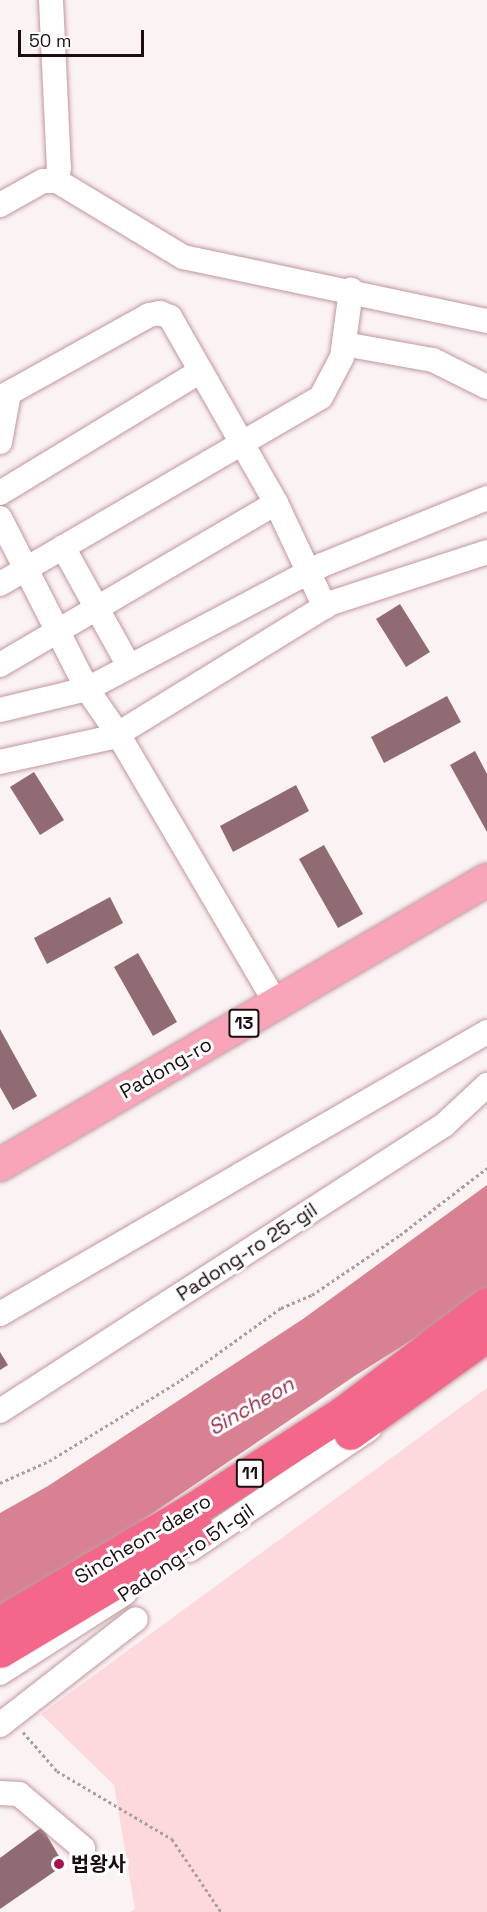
<!DOCTYPE html>
<html>
<head>
<meta charset="utf-8">
<style>
	body { margin:0 }
	#map { position:relative; width:487px; height:1912px; overflow:hidden; background:#fbf2f3; font-family:"Space Grotesk","Noto Sans KR",sans-serif }
	div>[style] { position:absolute }
	.green>* { inset:0; background:#fdd8dd }
	.water>* { inset:0; background:#d88193 }
	.building>* { inset:0; background:#916b72 }
	.path>* { height:3px; margin-top:-1.5px; transform-origin:0; background:repeating-linear-gradient(90deg,#a99fa0 0 3px,transparent 0 6px) }
	.roads { filter:drop-shadow(0 0 2px #c0989e) drop-shadow(0 0 2px #c0989e) }
	.minor>* { height:24px; margin:-12px; padding:0 12px; transform-origin:12px; border-radius:12px; background:#fff }
	.major>* { height:32px; margin:-16px; padding:0 16px; transform-origin:16px; border-radius:16px; background:#f8a4b9 }
	.highway>* { height:33px; margin:-16.5px; padding:0 16.5px; transform-origin:16.5px; border-radius:16.5px; background:#f3678a }
	.dots>* { width:16px; height:16px; translate:-50% -50%; box-sizing:border-box; border:3px solid #fff; border-radius:50% }
	span { translate:-50% -50%; white-space:nowrap; text-align:center; line-height:1.15; -webkit-text-stroke:6px #fff; paint-order:stroke }
	.shield-label span { padding:2px 4px; background:#fff; border:2px solid; border-radius:4px; -webkit-text-stroke-width:0 }
	.shield-label { font-size:18px; color:#1c0e10; font-weight:700 }
	.street-label { font-size:20px; color:#1c0e10 }
	.poi-label { font-size:20px; color:#1c0e10; font-weight:700 }
	.left { translate:0 -50%; text-align:left }
	.water-label { font-size:21px; color:#932c49; font-style:italic }
	.scale { position:absolute; left:18px; top:30px; width:126px; height:27px; box-sizing:border-box; border:3px solid #1c0e10; border-top:0; padding-left:8px; font-size:18px; line-height:21px; white-space:nowrap; color:#1c0e10; -webkit-text-stroke:4px #fff; paint-order:stroke }
</style>
</head>
<body>
<div id="map">
	<div class="green">
		<div style="clip-path:polygon(487px 1388px,487px 1912px,130px 1912px,135px 1909px,114px 1785px,41px 1714px)"></div>
	</div>
	<div class="water">
		<div style="clip-path:polygon(487px 1185px,487px 1293px,356px 1375px,88px 1557px,0 1605px,0 1513px,48px 1486px,303px 1319px)"></div>
	</div>
	<div class="building">
		<div style="clip-path:polygon(400px 604px,430px 652px,406px 667px,376px 619px)"></div>
		<div style="clip-path:polygon(447px 696px,461px 722px,384px 763px,371px 737px)"></div>
		<div style="clip-path:polygon(475px 751px,487px 774px,487px 832px,450px 765px)"></div>
		<div style="clip-path:polygon(34px 772px,64px 820px,40px 835px,10px 787px)"></div>
		<div style="clip-path:polygon(296px 785px,309px 811px,233px 852px,220px 826px)"></div>
		<div style="clip-path:polygon(324px 845px,363px 914px,338px 928px,299px 859px)"></div>
		<div style="clip-path:polygon(110px 897px,123px 923px,47px 964px,34px 938px)"></div>
		<div style="clip-path:polygon(138px 953px,177px 1022px,153px 1036px,114px 967px)"></div>
		<div style="clip-path:polygon(0 1029px,37px 1096px,13px 1110px,0 1087px)"></div>
		<div style="clip-path:polygon(0 1352px,8px 1365px,0 1370px)"></div>
		<div style="clip-path:polygon(42px 1827px,64px 1865px,0 1909px,0 1858px)"></div>
	</div>
	<div class="path">
		<div style="left:0;top:1483px;width:54px;rotate:-24.2deg"></div>
		<div style="left:49px;top:1461px;width:155px;rotate:-31.5deg"></div>
		<div style="left:181px;top:1380px;width:123px;rotate:-35.8deg"></div>
		<div style="left:281px;top:1308px;width:34px;rotate:-23deg"></div>
		<div style="left:312px;top:1295px;width:107px;rotate:-34.3deg"></div>
		<div style="left:400px;top:1235px;width:110px;rotate:-37.6deg"></div>
		<div style="left:23px;top:1732px;width:52px;rotate:48.9deg"></div>
		<div style="left:57px;top:1771px;width:134px;rotate:30.6deg"></div>
		<div style="left:172px;top:1839px;width:88px;rotate:56.1deg"></div>
	</div>
	<div class="roads">
		<div class="minor">
			<div style="left:51px;top:0;width:167px;rotate:87.3deg"></div>
			<div style="left:59px;top:167px;width:14px;rotate:98deg"></div>
			<div style="left:0;top:205px;width:49px;rotate:-29.2deg"></div>
			<div style="left:43px;top:181px;width:14px"></div>
			<div style="left:57px;top:181px;width:147px;rotate:31.1deg"></div>
			<div style="left:183px;top:257px;width:311px;rotate:11.9deg"></div>
			<div style="left:344px;top:344px;width:90px;rotate:10.2deg"></div>
			<div style="left:433px;top:360px;width:60px;rotate:26.6deg"></div>
			<div style="left:0;top:442px;width:50px;rotate:-79.6deg"></div>
			<div style="left:9px;top:393px;width:160px;rotate:-29.1deg"></div>
			<div style="left:149px;top:315px;width:11px;rotate:-10deg"></div>
			<div style="left:160px;top:313px;width:11px;rotate:22deg"></div>
			<div style="left:170px;top:317px;width:214px;rotate:60.3deg"></div>
			<div style="left:276px;top:503px;width:320px;rotate:149.6deg"></div>
			<div style="left:0;top:493px;width:235px;rotate:-31.3deg"></div>
			<div style="left:276px;top:503px;width:115px;rotate:64.8deg"></div>
			<div style="left:0;top:518px;width:192px;rotate:63deg"></div>
			<div style="left:87px;top:689px;width:55px;rotate:55.4deg"></div>
			<div style="left:118px;top:734px;width:314px;rotate:59.6deg"></div>
			<div style="left:63px;top:547px;width:136px;rotate:61deg"></div>
			<div style="left:0;top:584px;width:371px;rotate:-30.2deg"></div>
			<div style="left:321px;top:397px;width:45px;rotate:-62.3deg"></div>
			<div style="left:342px;top:357px;width:68px;rotate:-82.3deg"></div>
			<div style="left:0;top:710px;width:89px;rotate:-13.6deg"></div>
			<div style="left:87px;top:689px;width:266px;rotate:-27.8deg"></div>
			<div style="left:322px;top:565px;width:178px;rotate:-22.1deg"></div>
			<div style="left:0;top:762px;width:116px;rotate:-12.5deg"></div>
			<div style="left:113px;top:737px;width:256px;rotate:-31.6deg"></div>
			<div style="left:331px;top:603px;width:164px;rotate:-18.1deg"></div>
			<div style="left:0;top:1314px;width:563px;rotate:-30.07deg"></div>
			<div style="left:0;top:1411px;width:528px;rotate:-32.79deg"></div>
			<div style="left:444px;top:1125px;width:59px;rotate:-42.9deg"></div>
			<div style="left:189px;top:1550px;width:217px;rotate:-33.9deg"></div>
			<div style="left:0;top:1673px;width:148px;rotate:-32.6deg"></div>
			<div style="left:0;top:1725px;width:172px;rotate:-37.9deg"></div>
			<div style="left:0;top:1793px;width:19px;rotate:3deg"></div>
			<div style="left:19px;top:1794px;width:84px;rotate:40.2deg"></div>
		</div>
		<div class="major">
			<div style="left:0;top:1165px;width:564px;rotate:-30.34deg"></div>
		</div>
		<div class="highway">
			<div style="left:350px;top:1433px;width:168px;rotate:-35.6deg"></div>
			<div style="left:0;top:1623px;width:223px;rotate:-30.5deg"></div>
			<div style="left:192px;top:1510px;width:181px;rotate:-32.8deg"></div>
			<div style="left:344px;top:1412px;width:179px;rotate:-37.1deg"></div>
			<div style="left:0;top:1651px;width:232px;rotate:-30.9deg"></div>
		</div>
	</div>
	<div class="dots">
		<div style="left:59px;top:1864px;background:#a9154b"></div>
	</div>
	<div class="shield-label">
		<span style="left:244px;top:1023px">13</span>
		<span style="left:250px;top:1473px">11</span>
	</div>
	<div class="street-label">
		<span style="left:166px;top:1068px;rotate:-30deg">Padong-ro</span>
		<span style="left:247px;top:1252px;rotate:-33deg">Padong-ro 25-gil</span>
		<span style="left:143px;top:1539px;rotate:-31deg">Sincheon-daero</span>
		<span style="left:186px;top:1553px;rotate:-34deg">Padong-ro 51-gil</span>
	</div>
	<div class="poi-label">
		<span class="left" style="left:71px;top:1864px">법왕사</span>
	</div>
	<div class="water-label">
		<span style="left:251px;top:1406px;rotate:-30deg">Sincheon</span>
	</div>
	<div class="scale">50 m</div>
</div>
</body>
</html>
